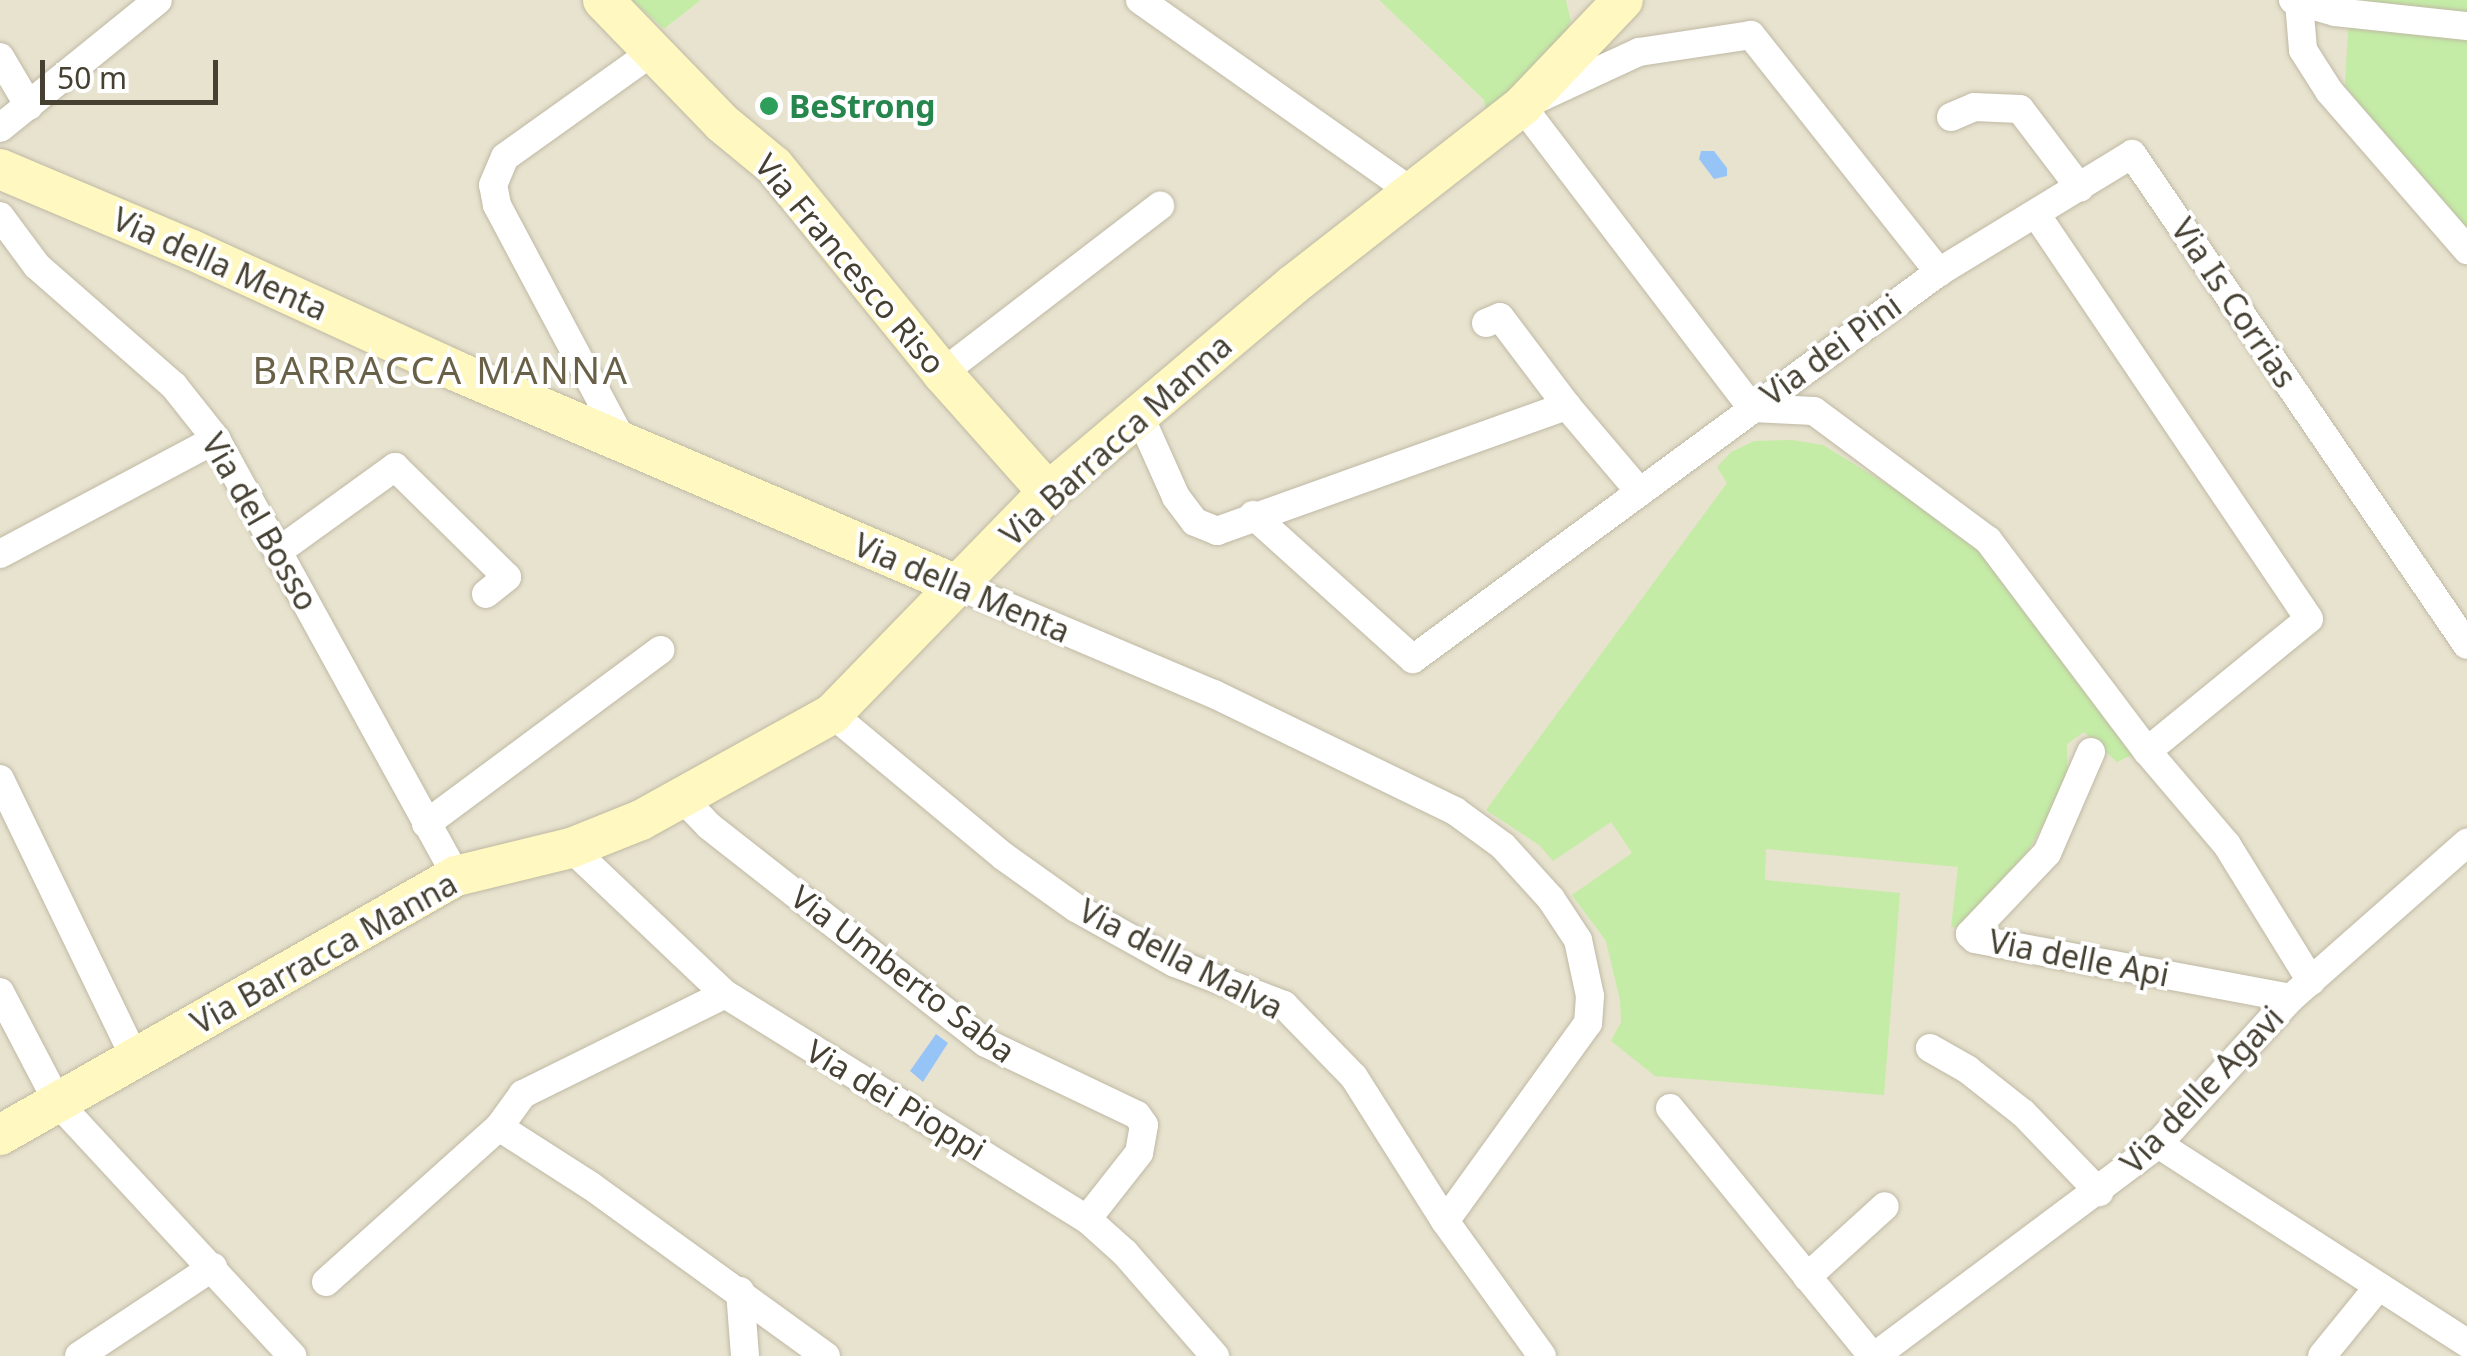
<!DOCTYPE html>
<html>
<head>
<meta charset="utf-8">
<style>
	body { margin:0 }
	#map { position:relative; width:2467px; height:1356px; overflow:hidden; background:#f3f0e2; font-family:"Noto Sans",sans-serif }
	div>[style] { position:absolute }
	.residential>* { inset:0; background:#e8e3cf }
	.green>* { inset:0; background:#c4eca6 }
	.water>* { inset:0; background:#97c4f7 }
	.roads { filter:drop-shadow(0 0 2px #bfb9a4) drop-shadow(0 0 2px #bfb9a4) }
	.street>* { height:28px; margin:-14px; padding:0 14px; transform-origin:14px; border-radius:14px; background:#fff }
	.secondary>* { height:40px; margin:-20px; padding:0 20px; transform-origin:20px; border-radius:20px; background:#fff8c0 }
	.dots>* { width:28px; height:28px; translate:-50% -50%; box-sizing:border-box; border:5px solid #fff; border-radius:50% }
	span { translate:-50% -50%; white-space:nowrap; text-align:center; line-height:1.15; -webkit-text-stroke:8px #fff; paint-order:stroke }
	.leisure-label { font-size:32px; color:#27864d; font-weight:700 }
	.left { translate:0 -50%; text-align:left }
	.street-label { font-size:32px; color:#454032 }
	.quarter-label { font-size:38px; color:#696048; letter-spacing:2.5px }
	.scale { position:absolute; left:40px; top:60px; width:178px; height:45px; box-sizing:border-box; border:5px solid #454032; border-top:0; padding-left:12px; font-size:30px; line-height:35px; white-space:nowrap; color:#454032; -webkit-text-stroke:8px #fff; paint-order:stroke }
</style>
</head>
<body>
<div id="map">
	<div class="residential">
		<div style="clip-path:polygon(0 0,632px 0,664px 29px,701px 0,1379px 0,1484px 100px,1486px 112px,1571px 21px,1566px 0,2467px 0,2467px 1356px,0 1356px)"></div>
	</div>
	<div class="green">
		<div style="clip-path:polygon(632px 0,701px 0,664px 29px)"></div>
		<div style="clip-path:polygon(1379px 0,1566px 0,1571px 21px,1563px 39px,1486px 113px,1484px 100px)"></div>
		<div style="clip-path:polygon(2365px 0,2467px 0,2467px 235px,2373px 125px,2345px 85px,2348px 31px)"></div>
		<div style="clip-path:polygon(1792px 440px,1823px 445px,1934px 513px,1981px 550px,2136px 753px,2117px 762px,2084px 732px,2067px 744px,2067px 784px,1983px 928px,1951px 927px,1958px 867px,1766px 849px,1765px 880px,1900px 893px,1884px 1095px,1655px 1076px,1611px 1041px,1621px 1022px,1620px 1000px,1606px 941px,1572px 895px,1632px 853px,1611px 822px,1553px 861px,1539px 845px,1486px 810px,1727px 483px,1717px 467px,1731px 452px,1754px 441px)"></div>
	</div>
	<div class="water">
		<div style="clip-path:polygon(1701px 151px,1714px 151px,1727px 168px,1727px 176px,1714px 179px,1699px 159px)"></div>
		<div style="clip-path:polygon(936px 1034px,948px 1043px,923px 1082px,910px 1071px)"></div>
	</div>
	<div class="roads">
		<div class="street">
			<div style="left:1140px;top:0;width:332px;rotate:35.2deg"></div>
			<div style="left:2293px;top:0;width:44px;rotate:15.9deg"></div>
			<div style="left:2335px;top:12px;width:133px;rotate:6.1deg"></div>
			<div style="left:2299px;top:2px;width:48px;rotate:85.2deg"></div>
			<div style="left:2303px;top:50px;width:49px;rotate:57.6deg"></div>
			<div style="left:2329px;top:91px;width:211px;rotate:49deg"></div>
			<div style="left:0;top:57px;width:57px;rotate:59.4deg"></div>
			<div style="left:1951px;top:117px;width:25px;rotate:-23deg"></div>
			<div style="left:1974px;top:107px;width:46px;rotate:2.5deg"></div>
			<div style="left:2020px;top:109px;width:99px;rotate:52.8deg"></div>
			<div style="left:0;top:128px;width:203px;rotate:-39deg"></div>
			<div style="left:2036px;top:214px;width:488px;rotate:56deg"></div>
			<div style="left:2309px;top:619px;width:209px;rotate:140.8deg"></div>
			<div style="left:0;top:216px;width:62px;rotate:53.5deg"></div>
			<div style="left:37px;top:266px;width:182px;rotate:41.2deg"></div>
			<div style="left:174px;top:386px;width:68px;rotate:51.6deg"></div>
			<div style="left:216px;top:439px;width:499px;rotate:61.2deg"></div>
			<div style="left:1486px;top:323px;width:15px;rotate:-23deg"></div>
			<div style="left:1500px;top:317px;width:111px;rotate:53deg"></div>
			<div style="left:1567px;top:406px;width:113px;rotate:49.7deg"></div>
			<div style="left:942px;top:373px;width:275px;rotate:-37.5deg"></div>
			<div style="left:1752px;top:408px;width:380px;rotate:-127.3deg"></div>
			<div style="left:1522px;top:106px;width:129px;rotate:-24.8deg"></div>
			<div style="left:1639px;top:52px;width:113px;rotate:-8.6deg"></div>
			<div style="left:1751px;top:35px;width:303px;rotate:51.6deg"></div>
			<div style="left:1752px;top:408px;width:62px;rotate:2.8deg"></div>
			<div style="left:1814px;top:411px;width:217px;rotate:36.6deg"></div>
			<div style="left:1988px;top:540px;width:264px;rotate:53deg"></div>
			<div style="left:2147px;top:751px;width:123px;rotate:49.6deg"></div>
			<div style="left:2227px;top:845px;width:160px;rotate:58.3deg"></div>
			<div style="left:1138px;top:412px;width:93px;rotate:65.9deg"></div>
			<div style="left:1176px;top:497px;width:31px;rotate:53deg"></div>
			<div style="left:1195px;top:522px;width:24px;rotate:22deg"></div>
			<div style="left:1217px;top:531px;width:372px;rotate:-19.7deg"></div>
			<div style="left:624px;top:444px;width:271px;rotate:-118deg"></div>
			<div style="left:497px;top:205px;width:20px;rotate:-101deg"></div>
			<div style="left:493px;top:185px;width:30px;rotate:-67deg"></div>
			<div style="left:505px;top:157px;width:184px;rotate:-35.5deg"></div>
			<div style="left:1253px;top:515px;width:215px;rotate:42deg"></div>
			<div style="left:1413px;top:659px;width:653px;rotate:-36.34deg"></div>
			<div style="left:1939px;top:272px;width:226px;rotate:-31.4deg"></div>
			<div style="left:2132px;top:154px;width:594px;rotate:55.7deg"></div>
			<div style="left:280px;top:550px;width:142px;rotate:-35.8deg"></div>
			<div style="left:395px;top:467px;width:157px;rotate:44.5deg"></div>
			<div style="left:507px;top:577px;width:27px;rotate:141deg"></div>
			<div style="left:0;top:554px;width:245px;rotate:-28deg"></div>
			<div style="left:959px;top:586px;width:277px;rotate:23deg"></div>
			<div style="left:1214px;top:694px;width:268px;rotate:25.9deg"></div>
			<div style="left:1455px;top:811px;width:59px;rotate:36.1deg"></div>
			<div style="left:1503px;top:846px;width:72px;rotate:47.8deg"></div>
			<div style="left:1551px;top:899px;width:49px;rotate:56.6deg"></div>
			<div style="left:1578px;top:940px;width:57px;rotate:77.9deg"></div>
			<div style="left:1590px;top:996px;width:27px;rotate:94deg"></div>
			<div style="left:1588px;top:1023px;width:244px;rotate:125.8deg"></div>
			<div style="left:832px;top:714px;width:222px;rotate:39.7deg"></div>
			<div style="left:1003px;top:856px;width:90px;rotate:35.5deg"></div>
			<div style="left:1076px;top:908px;width:113px;rotate:29.1deg"></div>
			<div style="left:1175px;top:963px;width:117px;rotate:21.1deg"></div>
			<div style="left:1284px;top:1005px;width:100px;rotate:45.8deg"></div>
			<div style="left:1354px;top:1077px;width:170px;rotate:57.7deg"></div>
			<div style="left:1445px;top:1221px;width:166px;rotate:54.3deg"></div>
			<div style="left:2091px;top:752px;width:110px;rotate:113.5deg"></div>
			<div style="left:2047px;top:853px;width:112px;rotate:133.5deg"></div>
			<div style="left:1970px;top:934px;width:7px;rotate:45deg"></div>
			<div style="left:1975px;top:939px;width:321px;rotate:10.6deg"></div>
			<div style="left:0;top:779px;width:310px;rotate:64.2deg"></div>
			<div style="left:684px;top:800px;width:36px;rotate:46deg"></div>
			<div style="left:709px;top:826px;width:352px;rotate:38.1deg"></div>
			<div style="left:986px;top:1043px;width:167px;rotate:25.5deg"></div>
			<div style="left:1137px;top:1115px;width:12px;rotate:55deg"></div>
			<div style="left:1144px;top:1125px;width:28px;rotate:100deg"></div>
			<div style="left:1139px;top:1153px;width:84px;rotate:128.2deg"></div>
			<div style="left:426px;top:824px;width:292px;rotate:-36.6deg"></div>
			<div style="left:571px;top:848px;width:212px;rotate:43.5deg"></div>
			<div style="left:725px;top:994px;width:426px;rotate:31.9deg"></div>
			<div style="left:1087px;top:1219px;width:51px;rotate:41.8deg"></div>
			<div style="left:1125px;top:1253px;width:137px;rotate:48.9deg"></div>
			<div style="left:0;top:992px;width:125px;rotate:62.4deg"></div>
			<div style="left:58px;top:1103px;width:345px;rotate:47.2deg"></div>
			<div style="left:1930px;top:1048px;width:43px;rotate:29.6deg"></div>
			<div style="left:1967px;top:1069px;width:71px;rotate:38.2deg"></div>
			<div style="left:2023px;top:1113px;width:110px;rotate:46.1deg"></div>
			<div style="left:1670px;top:1108px;width:320px;rotate:50.8deg"></div>
			<div style="left:499px;top:1127px;width:109px;rotate:32.7deg"></div>
			<div style="left:591px;top:1186px;width:290px;rotate:35.9deg"></div>
			<div style="left:2158px;top:1144px;width:368px;rotate:32.8deg"></div>
			<div style="left:1807px;top:1277px;width:105px;rotate:-42.3deg"></div>
			<div style="left:326px;top:1282px;width:232px;rotate:-41.9deg"></div>
			<div style="left:499px;top:1127px;width:41px;rotate:-54deg"></div>
			<div style="left:523px;top:1094px;width:225px;rotate:-26.3deg"></div>
			<div style="left:740px;top:1291px;width:65px;rotate:85.6deg"></div>
			<div style="left:79px;top:1356px;width:161px;rotate:-33.6deg"></div>
			<div style="left:1875px;top:1356px;width:354px;rotate:-36.8deg"></div>
			<div style="left:2158px;top:1144px;width:197px;rotate:-47.7deg"></div>
			<div style="left:2291px;top:998px;width:235px;rotate:-41.4deg"></div>
			<div style="left:2322px;top:1356px;width:89px;rotate:-50.9deg"></div>
		</div>
		<div class="secondary">
			<div style="left:603px;top:0;width:171px;rotate:45.9deg"></div>
			<div style="left:722px;top:123px;width:67px;rotate:39.6deg"></div>
			<div style="left:774px;top:166px;width:267px;rotate:50.9deg"></div>
			<div style="left:942px;top:373px;width:159px;rotate:48.3deg"></div>
			<div style="left:0;top:169px;width:208px;rotate:22.9deg"></div>
			<div style="left:192px;top:250px;width:290px;rotate:24.6deg"></div>
			<div style="left:456px;top:371px;width:547px;rotate:23.14deg"></div>
			<div style="left:0;top:1135px;width:524px;rotate:-29.6deg"></div>
			<div style="left:456px;top:876px;width:118px;rotate:-13.7deg"></div>
			<div style="left:571px;top:848px;width:75px;rotate:-21.8deg"></div>
			<div style="left:641px;top:820px;width:218px;rotate:-29deg"></div>
			<div style="left:832px;top:714px;width:310px;rotate:-45.8deg"></div>
			<div style="left:1048px;top:492px;width:321px;rotate:-40.2deg"></div>
			<div style="left:1293px;top:285px;width:291px;rotate:-38deg"></div>
			<div style="left:1522px;top:106px;width:146px;rotate:-46.4deg"></div>
		</div>
	</div>
	<div class="dots">
		<div style="left:769px;top:106px;background:#2e9e5b"></div>
	</div>
	<div class="leisure-label">
		<span class="left" style="left:789px;top:106px">BeStrong</span>
	</div>
	<div class="street-label">
		<span style="left:220px;top:264px;rotate:24deg">Via della Menta</span>
		<span style="left:850px;top:264px;rotate:50deg">Via Francesco Riso</span>
		<span style="left:2234px;top:303px;rotate:56deg">Via Is Corrias</span>
		<span style="left:1831px;top:350px;rotate:-36deg">Via dei Pini</span>
		<span style="left:1116px;top:440px;rotate:-42deg">Via Barracca Manna</span>
		<span style="left:260px;top:522px;rotate:60deg">Via del Bosso</span>
		<span style="left:962px;top:588px;rotate:23deg">Via della Menta</span>
		<span style="left:324px;top:953px;rotate:-29deg">Via Barracca Manna</span>
		<span style="left:2079px;top:958px;rotate:11deg">Via delle Api</span>
		<span style="left:1181px;top:959px;rotate:27deg">Via della Malva</span>
		<span style="left:903px;top:974px;rotate:37deg">Via Umberto Saba</span>
		<span style="left:2202px;top:1090px;rotate:-46deg">Via delle Agavi</span>
		<span style="left:896px;top:1100px;rotate:31deg">Via dei Pioppi</span>
	</div>
	<div class="quarter-label">
		<span style="left:441px;top:370px">BARRACCA MANNA</span>
	</div>
	<div class="scale">50 m</div>
</div>
</body>
</html>
